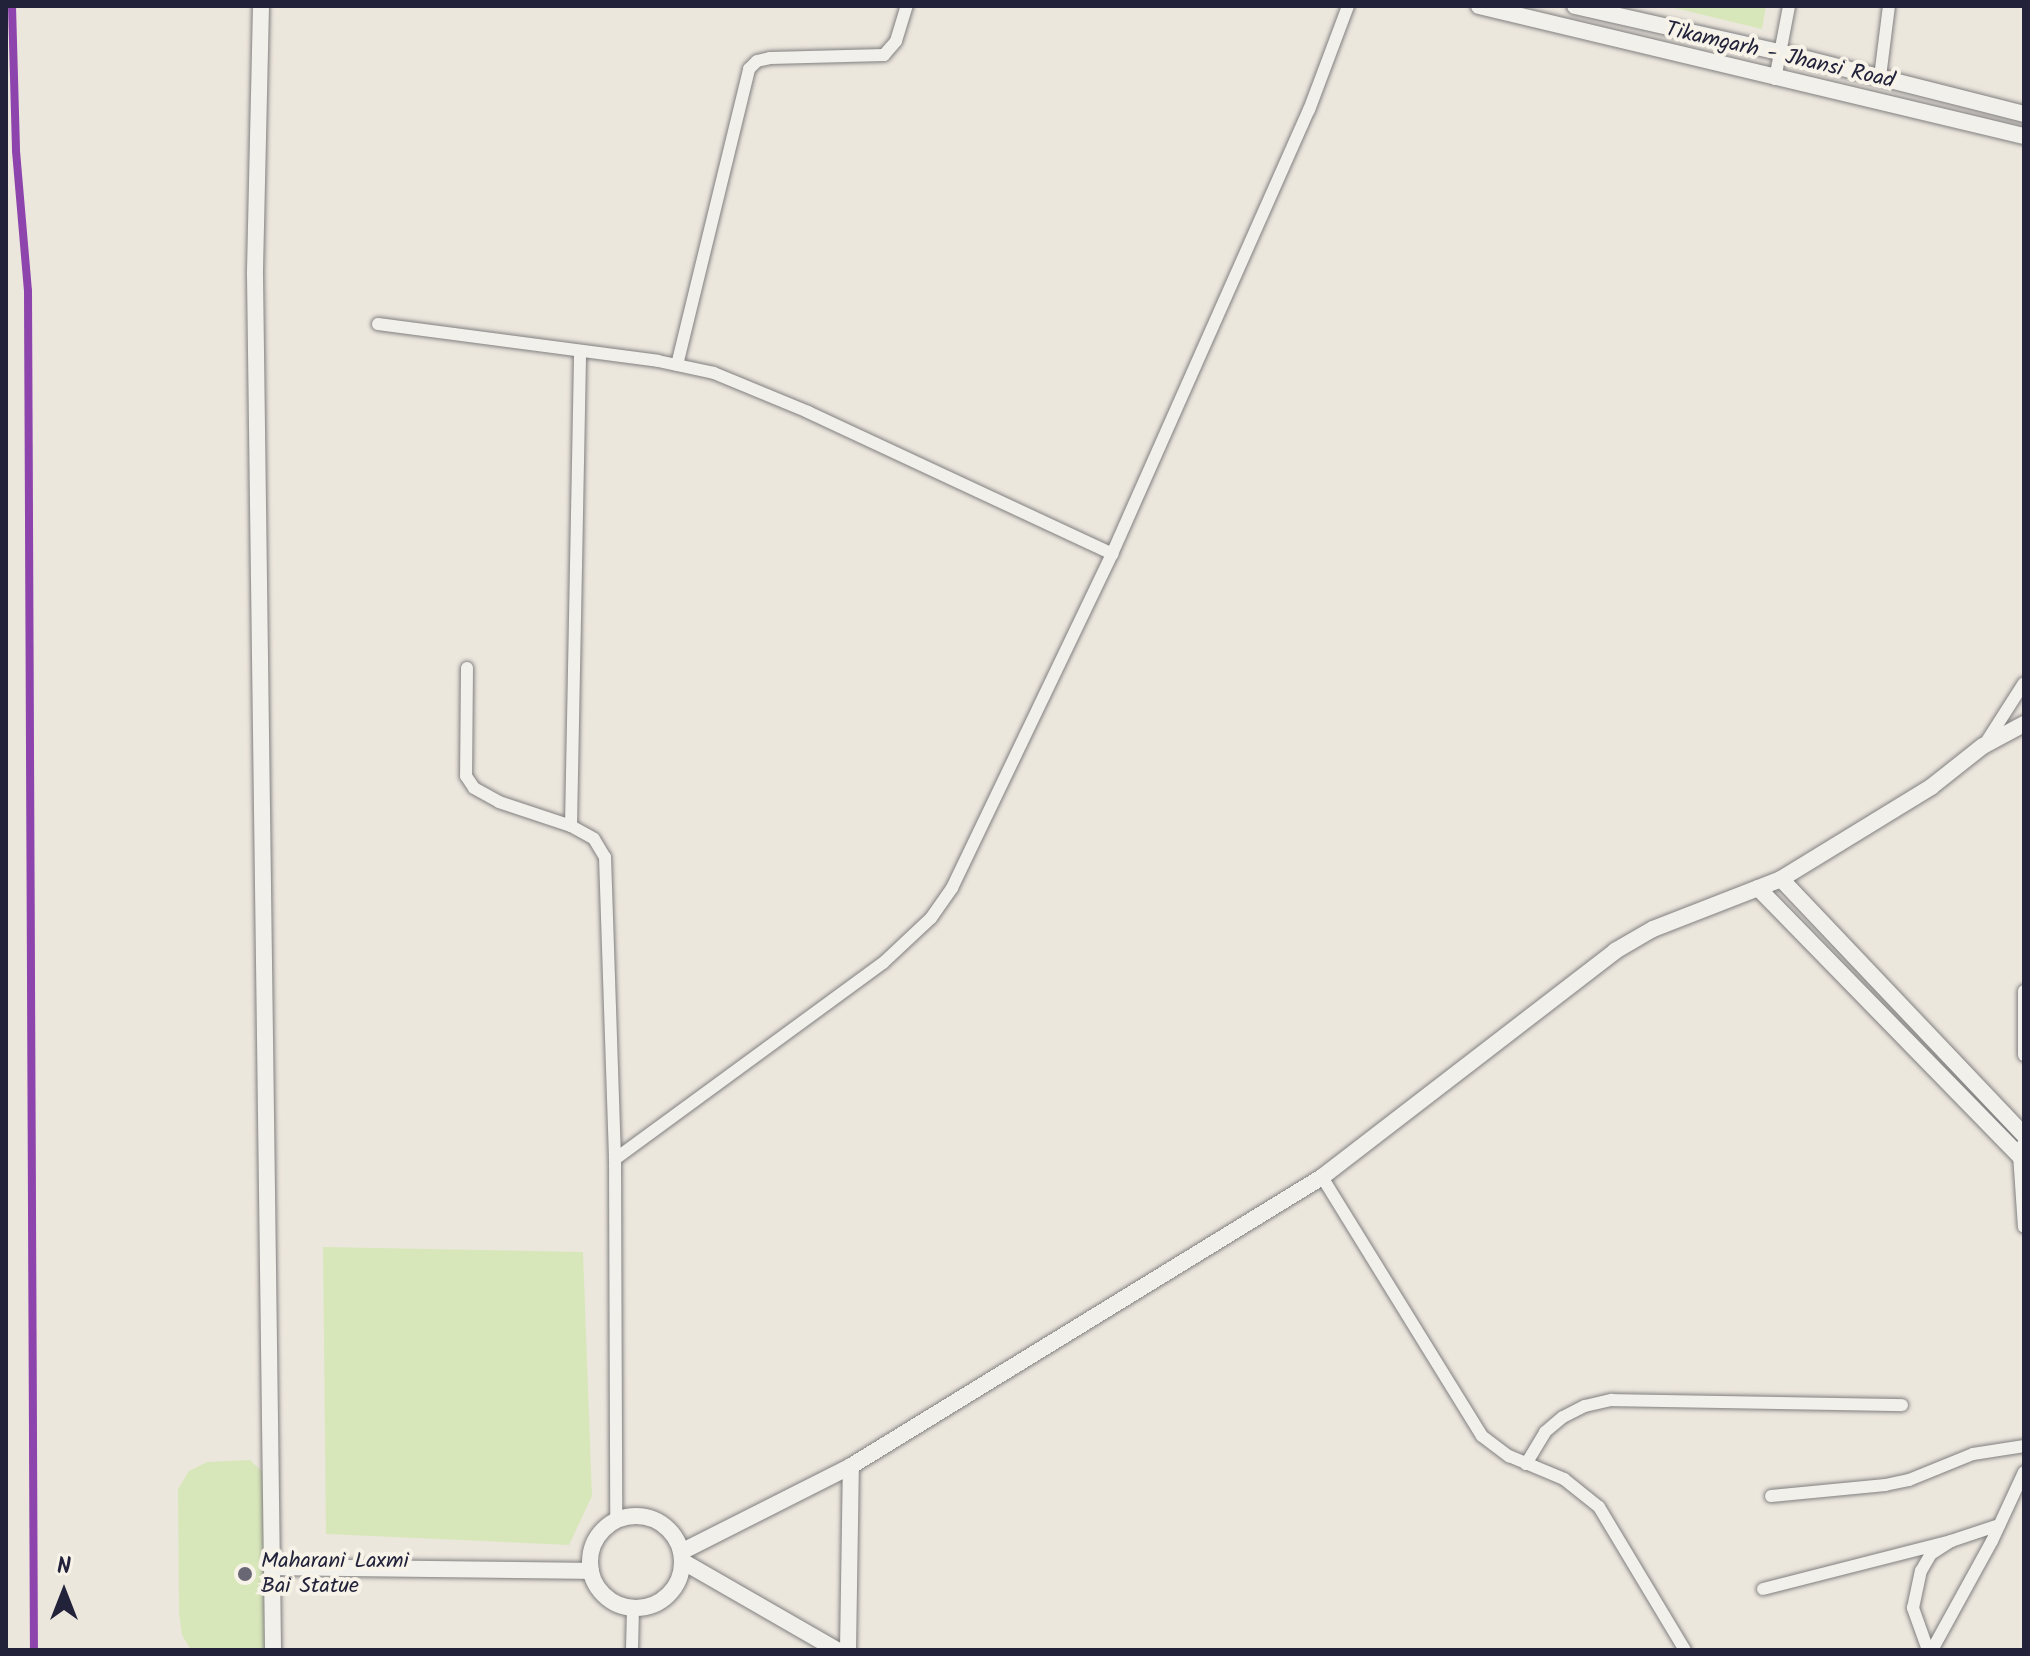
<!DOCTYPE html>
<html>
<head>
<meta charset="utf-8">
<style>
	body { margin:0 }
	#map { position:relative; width:2030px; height:1656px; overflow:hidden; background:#ece7dd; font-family:Kalam,sans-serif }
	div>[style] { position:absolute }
	.green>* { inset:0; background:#d8e7ba }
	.roads { filter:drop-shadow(0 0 2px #817f80) drop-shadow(0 0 2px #817f80) }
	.minor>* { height:12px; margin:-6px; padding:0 6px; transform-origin:6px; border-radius:6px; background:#f1f0eb }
	.tertiary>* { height:16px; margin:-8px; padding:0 8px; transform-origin:8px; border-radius:8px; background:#f1f0eb }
	.tertiary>.ring { margin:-8px; padding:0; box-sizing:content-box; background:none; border:16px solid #f1f0eb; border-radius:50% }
	.rail>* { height:7px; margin-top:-3.5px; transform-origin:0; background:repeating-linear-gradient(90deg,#f7f3e8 0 12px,#acabab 0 24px); box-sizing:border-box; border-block:2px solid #acabab }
	.rail-1>* { height:8px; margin:-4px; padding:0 4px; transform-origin:4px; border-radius:4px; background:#8e44ad }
	.dots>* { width:22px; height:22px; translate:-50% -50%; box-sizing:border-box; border:4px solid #f7f3e8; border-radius:50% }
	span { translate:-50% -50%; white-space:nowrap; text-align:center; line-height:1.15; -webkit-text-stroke:8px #f7f3e8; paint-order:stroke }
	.street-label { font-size:22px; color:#22223b }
	.poi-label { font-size:22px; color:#22223b }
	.left { translate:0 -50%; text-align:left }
	.frame { position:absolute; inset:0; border:8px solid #22223b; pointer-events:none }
	.north { position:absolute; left:24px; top:1552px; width:80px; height:80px; -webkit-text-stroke:6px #f7f3e8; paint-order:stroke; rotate:0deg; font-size:22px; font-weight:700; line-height:32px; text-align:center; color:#22223b }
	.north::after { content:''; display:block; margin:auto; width:28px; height:36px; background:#22223b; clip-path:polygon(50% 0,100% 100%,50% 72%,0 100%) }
</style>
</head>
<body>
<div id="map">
	<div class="green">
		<div style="clip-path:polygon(1666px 6px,1766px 6px,1762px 29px)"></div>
		<div style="clip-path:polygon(323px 1247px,583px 1252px,592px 1496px,569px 1545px,326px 1534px)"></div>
		<div style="clip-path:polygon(250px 1460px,266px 1475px,266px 1650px,191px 1650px,182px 1635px,179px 1613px,178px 1489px,189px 1471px,207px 1462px)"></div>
	</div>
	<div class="roads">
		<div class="minor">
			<div style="left:1880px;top:77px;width:72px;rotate:-82.8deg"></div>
			<div style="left:1775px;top:79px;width:74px;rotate:-79.1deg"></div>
			<div style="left:378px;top:324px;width:282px;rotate:7.5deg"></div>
			<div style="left:658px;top:361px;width:57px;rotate:12.1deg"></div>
			<div style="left:714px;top:373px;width:102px;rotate:22.5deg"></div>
			<div style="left:808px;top:412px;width:336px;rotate:25deg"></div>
			<div style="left:677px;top:365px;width:305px;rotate:-76.3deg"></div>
			<div style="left:749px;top:69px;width:11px;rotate:-45deg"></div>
			<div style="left:757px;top:61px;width:13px;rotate:-13deg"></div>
			<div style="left:770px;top:58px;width:114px;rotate:-1.5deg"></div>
			<div style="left:884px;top:55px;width:18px;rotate:-49deg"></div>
			<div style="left:896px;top:41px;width:37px;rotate:-73deg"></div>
			<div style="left:467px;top:668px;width:108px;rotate:90.5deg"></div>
			<div style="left:466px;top:776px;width:14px;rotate:56deg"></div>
			<div style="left:474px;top:788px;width:29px;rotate:29deg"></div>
			<div style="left:499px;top:802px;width:76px;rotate:18.4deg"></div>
			<div style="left:571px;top:826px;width:26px;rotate:29deg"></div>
			<div style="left:594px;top:839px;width:21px;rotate:59deg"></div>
			<div style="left:605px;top:857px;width:302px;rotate:88.1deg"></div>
			<div style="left:615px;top:1159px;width:362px;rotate:89.8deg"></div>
			<div style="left:1985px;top:744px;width:72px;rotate:-57.4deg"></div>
			<div style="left:571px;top:826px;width:474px;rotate:-88.9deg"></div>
			<div style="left:2024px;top:991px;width:64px;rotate:90deg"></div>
			<div style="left:2024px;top:1142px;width:13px;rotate:113deg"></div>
			<div style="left:2019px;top:1154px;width:73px;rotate:86.1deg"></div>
			<div style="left:615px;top:1159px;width:332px;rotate:-36.2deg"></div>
			<div style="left:883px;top:963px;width:66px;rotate:-43.2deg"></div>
			<div style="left:931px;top:918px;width:37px;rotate:-55deg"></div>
			<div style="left:952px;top:888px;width:370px;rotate:-64.4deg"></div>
			<div style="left:1112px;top:554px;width:486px;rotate:-66.1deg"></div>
			<div style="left:1309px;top:110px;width:111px;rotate:-69.4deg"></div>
			<div style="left:1322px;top:1177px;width:304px;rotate:58.3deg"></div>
			<div style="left:1482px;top:1436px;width:34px;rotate:37deg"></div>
			<div style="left:1509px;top:1456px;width:60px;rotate:22.7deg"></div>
			<div style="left:1564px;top:1479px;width:45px;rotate:38.7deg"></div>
			<div style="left:1599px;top:1507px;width:167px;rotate:59deg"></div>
			<div style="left:1526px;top:1464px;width:37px;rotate:-59deg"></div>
			<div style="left:1545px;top:1432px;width:23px;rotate:-40deg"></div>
			<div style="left:1563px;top:1417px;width:25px;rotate:-27deg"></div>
			<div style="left:1585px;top:1406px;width:28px;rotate:-13deg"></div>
			<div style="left:1612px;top:1400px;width:290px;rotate:1deg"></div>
			<div style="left:1771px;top:1496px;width:115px;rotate:-5.5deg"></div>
			<div style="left:1885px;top:1485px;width:25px;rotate:-12deg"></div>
			<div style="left:1909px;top:1480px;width:69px;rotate:-22.1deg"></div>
			<div style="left:1973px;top:1454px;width:52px;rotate:-8.9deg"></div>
			<div style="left:1763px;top:1589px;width:194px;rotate:-14.3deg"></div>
			<div style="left:632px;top:1650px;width:42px;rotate:-88.6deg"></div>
			<div style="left:1928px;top:1650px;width:45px;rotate:-109.7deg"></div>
			<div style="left:1913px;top:1608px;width:38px;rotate:-78deg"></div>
			<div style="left:1921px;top:1571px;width:20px;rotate:-60deg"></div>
			<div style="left:1931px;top:1554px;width:24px;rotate:-33deg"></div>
			<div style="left:1951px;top:1541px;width:51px;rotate:-18.4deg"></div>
			<div style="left:1932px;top:1650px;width:124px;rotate:-61.2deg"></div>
			<div style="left:1992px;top:1541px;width:76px;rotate:-65.1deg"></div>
		</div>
		<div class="tertiary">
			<div style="left:261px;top:6px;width:269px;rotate:91.3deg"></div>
			<div style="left:255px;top:275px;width:1292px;rotate:89.25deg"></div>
			<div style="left:272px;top:1567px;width:319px;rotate:0.7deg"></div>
			<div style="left:1479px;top:6px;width:560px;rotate:13.42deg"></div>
			<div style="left:1575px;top:6px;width:209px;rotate:12.7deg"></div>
			<div style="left:1779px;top:52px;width:253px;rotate:14.2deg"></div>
			<div style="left:1781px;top:879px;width:353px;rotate:46.5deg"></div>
			<div style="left:1758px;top:888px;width:381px;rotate:45.7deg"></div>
			<div class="ring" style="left:590px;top:1516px;width:76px;height:76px"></div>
			<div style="left:681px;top:1552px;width:191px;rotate:-26.8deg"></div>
			<div style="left:851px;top:1466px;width:553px;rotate:-31.53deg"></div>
			<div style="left:1322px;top:1177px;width:370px;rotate:-37.6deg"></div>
			<div style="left:1615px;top:951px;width:44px;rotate:-30.1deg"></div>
			<div style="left:1653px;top:929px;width:137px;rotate:-21.3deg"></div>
			<div style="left:1781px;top:879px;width:176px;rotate:-31.5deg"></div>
			<div style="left:1931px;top:787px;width:66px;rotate:-38.3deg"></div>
			<div style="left:1983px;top:746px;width:47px;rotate:-28.2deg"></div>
			<div style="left:682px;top:1561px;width:179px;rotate:29.9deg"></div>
			<div style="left:272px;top:1567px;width:83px;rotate:89.3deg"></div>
			<div style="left:848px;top:1650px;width:184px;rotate:-89.1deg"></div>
		</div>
	</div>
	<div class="rail">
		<div style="left:28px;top:291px;width:1359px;rotate:89.75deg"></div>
	</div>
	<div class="rail-1">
		<div style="left:12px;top:6px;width:145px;rotate:88.4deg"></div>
		<div style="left:16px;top:151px;width:141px;rotate:85.1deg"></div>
		<div style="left:28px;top:291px;width:1359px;rotate:89.75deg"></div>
	</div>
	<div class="dots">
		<div style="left:245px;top:1574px;background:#696774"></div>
	</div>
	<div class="street-label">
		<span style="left:1780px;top:56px;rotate:13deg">Tikamgarh - Jhansi Road</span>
	</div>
	<div class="poi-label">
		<span class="left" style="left:261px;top:1574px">Maharani Laxmi<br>Bai Statue</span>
	</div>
	<div class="frame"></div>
	<div class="north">N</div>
</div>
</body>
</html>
